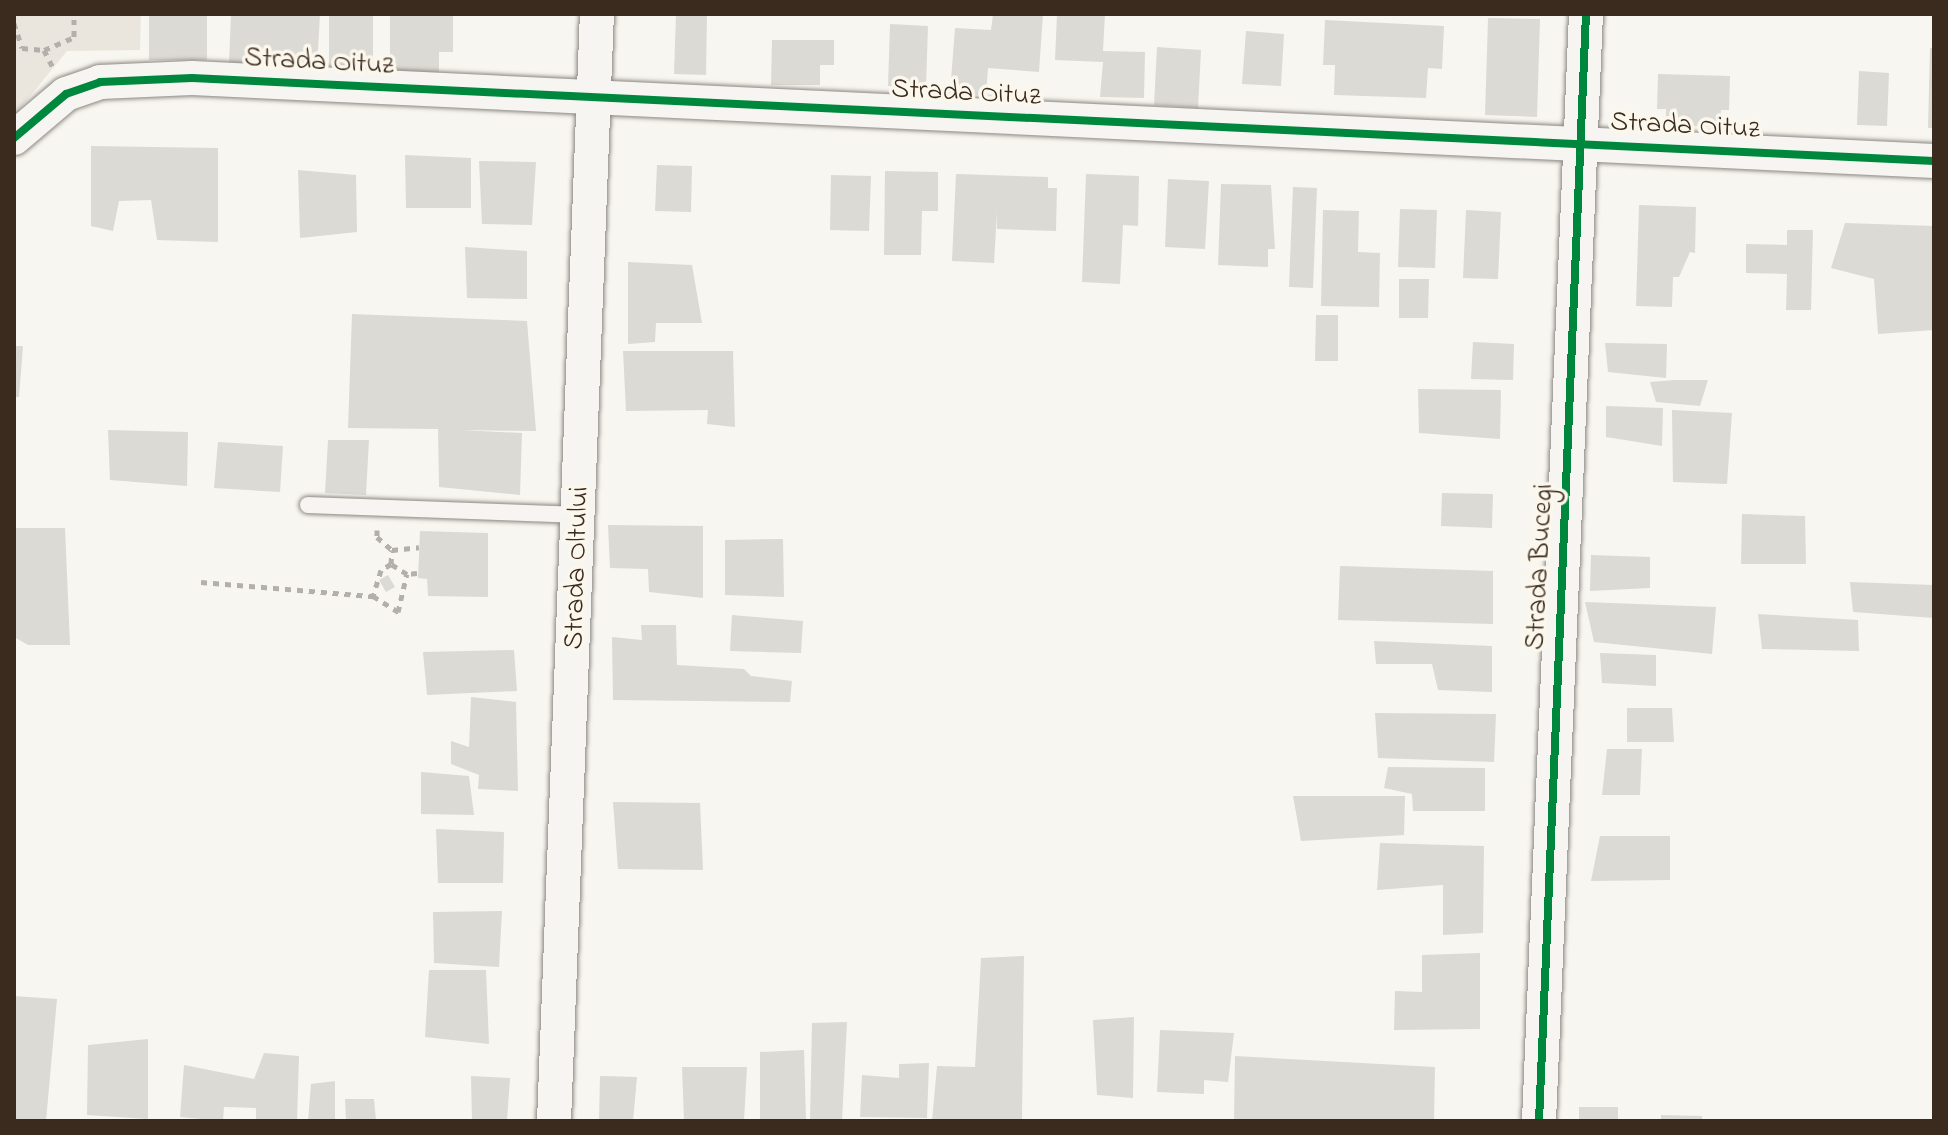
<!DOCTYPE html>
<html>
<head>
<meta charset="utf-8">
<style>
	body { margin:0 }
	#map { position:relative; width:1948px; height:1135px; overflow:hidden; background:#f8f6f0; font-family:"Indie Flower",sans-serif }
	div>[style] { position:absolute }
	.green>* { inset:0; background:#eae6dd }
	.building>* { inset:0; background:#dcdad5 }
	.path>* { height:5px; margin-top:-2.5px; transform-origin:0; background:repeating-linear-gradient(90deg,#b3b0ac 0 6px,transparent 0 12px) }
	.roads { filter:drop-shadow(0 0 2px #8b8781) drop-shadow(0 0 2px #8b8781) }
	.lane>* { height:16px; margin:-8px; padding:0 8px; transform-origin:8px; border-radius:8px; background:#f6f5f1 }
	.street>* { height:34px; margin:-17px; padding:0 17px; transform-origin:17px; border-radius:17px; background:#f6f5f1 }
	.cycleway>* { height:8px; margin:-4px; padding:0 4px; transform-origin:4px; border-radius:4px; background:#00873e }
	span { translate:-50% -50%; white-space:nowrap; text-align:center; line-height:1.15; -webkit-text-stroke:7px #fbf7ec; paint-order:stroke }
	.street-label { font-size:28px; color:#3b2a1e }
	.frame { position:absolute; inset:0; border:16px solid #3b2a1e; pointer-events:none }
</style>
</head>
<body>
<div id="map">
	<div class="green">
		<div style="clip-path:polygon(14px 14px,141px 14px,140px 50px,67px 51px,14px 116px)"></div>
	</div>
	<div class="building">
		<div style="clip-path:polygon(149px 14px,207px 14px,207px 60px,149px 60px)"></div>
		<div style="clip-path:polygon(231px 14px,320px 14px,317px 69px,229px 64px)"></div>
		<div style="clip-path:polygon(329px 14px,373px 14px,373px 70px,329px 70px)"></div>
		<div style="clip-path:polygon(390px 14px,453px 14px,453px 52px,439px 52px,439px 83px,390px 83px)"></div>
		<div style="clip-path:polygon(676px 14px,707px 14px,706px 75px,674px 74px)"></div>
		<div style="clip-path:polygon(993px 14px,1043px 14px,1039px 72px,988px 68px,986px 95px,950px 93px,955px 28px,991px 30px)"></div>
		<div style="clip-path:polygon(1057px 14px,1105px 14px,1103px 51px,1145px 52px,1144px 98px,1100px 97px,1103px 62px,1055px 60px)"></div>
		<div style="clip-path:polygon(1488px 18px,1540px 19px,1537px 117px,1485px 115px)"></div>
		<div style="clip-path:polygon(1325px 20px,1444px 26px,1442px 69px,1428px 68px,1426px 98px,1334px 95px,1335px 65px,1323px 65px)"></div>
		<div style="clip-path:polygon(890px 24px,928px 26px,926px 88px,888px 86px)"></div>
		<div style="clip-path:polygon(1246px 31px,1284px 34px,1281px 86px,1242px 84px)"></div>
		<div style="clip-path:polygon(772px 40px,834px 40px,834px 65px,820px 65px,820px 85px,771px 85px)"></div>
		<div style="clip-path:polygon(1157px 47px,1201px 50px,1198px 108px,1154px 105px)"></div>
		<div style="clip-path:polygon(1930px 48px,1934px 48px,1934px 128px,1928px 128px)"></div>
		<div style="clip-path:polygon(1859px 71px,1889px 73px,1887px 126px,1857px 125px)"></div>
		<div style="clip-path:polygon(1658px 74px,1730px 76px,1729px 110px,1721px 110px,1720px 127px,1666px 125px,1666px 109px,1657px 109px)"></div>
		<div style="clip-path:polygon(91px 146px,218px 148px,218px 242px,157px 240px,151px 200px,119px 201px,113px 231px,91px 226px)"></div>
		<div style="clip-path:polygon(405px 155px,471px 158px,471px 208px,406px 208px)"></div>
		<div style="clip-path:polygon(479px 161px,536px 162px,532px 225px,482px 224px)"></div>
		<div style="clip-path:polygon(657px 165px,692px 166px,691px 212px,655px 211px)"></div>
		<div style="clip-path:polygon(298px 170px,356px 175px,357px 232px,300px 238px)"></div>
		<div style="clip-path:polygon(885px 171px,938px 172px,938px 211px,922px 211px,921px 255px,884px 255px)"></div>
		<div style="clip-path:polygon(956px 174px,1048px 177px,1048px 188px,1057px 188px,1056px 231px,997px 229px,997px 212px,994px 263px,952px 261px)"></div>
		<div style="clip-path:polygon(1086px 174px,1139px 176px,1138px 226px,1123px 225px,1120px 284px,1082px 282px)"></div>
		<div style="clip-path:polygon(831px 175px,871px 176px,869px 231px,830px 230px)"></div>
		<div style="clip-path:polygon(1168px 179px,1209px 181px,1205px 249px,1165px 247px)"></div>
		<div style="clip-path:polygon(1221px 184px,1271px 185px,1275px 249px,1268px 249px,1268px 267px,1218px 265px)"></div>
		<div style="clip-path:polygon(1293px 187px,1317px 188px,1313px 288px,1289px 287px)"></div>
		<div style="clip-path:polygon(1639px 205px,1696px 207px,1695px 253px,1690px 252px,1679px 277px,1673px 277px,1672px 307px,1636px 306px)"></div>
		<div style="clip-path:polygon(1400px 209px,1437px 210px,1435px 268px,1398px 267px)"></div>
		<div style="clip-path:polygon(1323px 210px,1359px 211px,1358px 252px,1380px 253px,1379px 307px,1321px 306px)"></div>
		<div style="clip-path:polygon(1466px 210px,1501px 212px,1498px 279px,1463px 278px)"></div>
		<div style="clip-path:polygon(1845px 223px,1934px 226px,1934px 330px,1878px 334px,1874px 279px,1831px 268px)"></div>
		<div style="clip-path:polygon(1787px 230px,1813px 230px,1811px 310px,1786px 310px,1787px 274px,1746px 273px,1746px 244px,1787px 245px)"></div>
		<div style="clip-path:polygon(465px 247px,527px 251px,527px 299px,467px 298px)"></div>
		<div style="clip-path:polygon(628px 262px,692px 265px,702px 323px,656px 323px,655px 342px,628px 344px)"></div>
		<div style="clip-path:polygon(1399px 279px,1429px 279px,1428px 318px,1399px 318px)"></div>
		<div style="clip-path:polygon(352px 314px,527px 321px,536px 431px,459px 430px,522px 433px,520px 495px,439px 487px,438px 429px,348px 428px)"></div>
		<div style="clip-path:polygon(1316px 315px,1338px 315px,1338px 361px,1315px 361px)"></div>
		<div style="clip-path:polygon(1473px 342px,1514px 344px,1513px 380px,1471px 379px)"></div>
		<div style="clip-path:polygon(1605px 343px,1667px 344px,1666px 378px,1608px 372px)"></div>
		<div style="clip-path:polygon(14px 346px,23px 346px,19px 397px,14px 397px)"></div>
		<div style="clip-path:polygon(623px 351px,733px 351px,735px 427px,707px 424px,708px 410px,626px 411px)"></div>
		<div style="clip-path:polygon(1675px 380px,1708px 380px,1700px 406px,1656px 402px,1650px 382px)"></div>
		<div style="clip-path:polygon(1418px 389px,1501px 390px,1500px 439px,1419px 433px)"></div>
		<div style="clip-path:polygon(1606px 406px,1663px 408px,1662px 446px,1606px 437px)"></div>
		<div style="clip-path:polygon(1672px 410px,1732px 413px,1727px 484px,1673px 482px)"></div>
		<div style="clip-path:polygon(108px 430px,188px 432px,187px 486px,110px 480px)"></div>
		<div style="clip-path:polygon(328px 440px,369px 440px,366px 495px,325px 493px)"></div>
		<div style="clip-path:polygon(218px 442px,283px 446px,280px 492px,214px 488px)"></div>
		<div style="clip-path:polygon(1442px 493px,1493px 494px,1492px 528px,1441px 526px)"></div>
		<div style="clip-path:polygon(1742px 514px,1805px 516px,1806px 564px,1741px 564px)"></div>
		<div style="clip-path:polygon(608px 525px,703px 526px,703px 598px,649px 592px,648px 569px,610px 568px)"></div>
		<div style="clip-path:polygon(14px 528px,65px 528px,70px 645px,28px 645px,14px 637px)"></div>
		<div style="clip-path:polygon(420px 531px,488px 533px,488px 597px,428px 596px,427px 579px,418px 578px)"></div>
		<div style="clip-path:polygon(783px 539px,784px 597px,725px 595px,725px 540px)"></div>
		<div style="clip-path:polygon(1591px 555px,1650px 557px,1650px 588px,1590px 591px)"></div>
		<div style="clip-path:polygon(1340px 566px,1493px 571px,1493px 624px,1338px 620px)"></div>
		<div style="clip-path:polygon(388px 575px,395px 587px,386px 592px,379px 580px)"></div>
		<div style="clip-path:polygon(1850px 582px,1934px 585px,1934px 618px,1853px 612px)"></div>
		<div style="clip-path:polygon(1585px 602px,1716px 607px,1712px 654px,1594px 642px)"></div>
		<div style="clip-path:polygon(1758px 614px,1858px 620px,1859px 651px,1762px 649px)"></div>
		<div style="clip-path:polygon(732px 615px,803px 621px,801px 653px,730px 651px)"></div>
		<div style="clip-path:polygon(641px 625px,676px 625px,677px 665px,744px 669px,751px 676px,792px 681px,790px 702px,613px 700px,612px 637px,642px 640px)"></div>
		<div style="clip-path:polygon(1374px 641px,1492px 646px,1492px 692px,1438px 690px,1432px 664px,1376px 664px)"></div>
		<div style="clip-path:polygon(514px 650px,517px 691px,427px 695px,423px 652px)"></div>
		<div style="clip-path:polygon(1600px 653px,1656px 655px,1656px 686px,1602px 683px)"></div>
		<div style="clip-path:polygon(471px 697px,516px 702px,518px 791px,478px 789px,479px 775px,451px 764px,451px 741px,469px 747px)"></div>
		<div style="clip-path:polygon(1627px 708px,1672px 708px,1674px 742px,1627px 742px)"></div>
		<div style="clip-path:polygon(1375px 713px,1496px 714px,1494px 762px,1378px 758px)"></div>
		<div style="clip-path:polygon(1607px 749px,1642px 749px,1640px 795px,1602px 795px)"></div>
		<div style="clip-path:polygon(1388px 767px,1485px 768px,1485px 811px,1413px 811px,1412px 794px,1384px 788px)"></div>
		<div style="clip-path:polygon(421px 772px,469px 776px,474px 815px,421px 814px)"></div>
		<div style="clip-path:polygon(1293px 796px,1405px 796px,1404px 835px,1301px 841px)"></div>
		<div style="clip-path:polygon(613px 802px,700px 803px,703px 870px,618px 869px)"></div>
		<div style="clip-path:polygon(436px 829px,504px 832px,503px 883px,438px 883px)"></div>
		<div style="clip-path:polygon(1600px 836px,1670px 836px,1670px 880px,1591px 881px)"></div>
		<div style="clip-path:polygon(1380px 843px,1484px 846px,1483px 933px,1443px 935px,1443px 885px,1377px 890px)"></div>
		<div style="clip-path:polygon(502px 911px,499px 967px,434px 963px,433px 912px)"></div>
		<div style="clip-path:polygon(1480px 953px,1480px 1029px,1394px 1030px,1395px 991px,1422px 992px,1422px 955px)"></div>
		<div style="clip-path:polygon(1024px 956px,1022px 1121px,932px 1121px,937px 1066px,975px 1067px,981px 958px)"></div>
		<div style="clip-path:polygon(429px 970px,486px 970px,489px 1044px,425px 1037px)"></div>
		<div style="clip-path:polygon(14px 996px,57px 999px,46px 1121px,14px 1121px)"></div>
		<div style="clip-path:polygon(1134px 1017px,1133px 1098px,1097px 1095px,1093px 1020px)"></div>
		<div style="clip-path:polygon(847px 1022px,842px 1121px,810px 1121px,812px 1023px)"></div>
		<div style="clip-path:polygon(1160px 1030px,1234px 1033px,1228px 1082px,1204px 1080px,1204px 1094px,1157px 1092px)"></div>
		<div style="clip-path:polygon(148px 1039px,148px 1119px,87px 1115px,88px 1045px)"></div>
		<div style="clip-path:polygon(804px 1050px,806px 1121px,760px 1121px,760px 1052px)"></div>
		<div style="clip-path:polygon(264px 1053px,299px 1056px,297px 1121px,256px 1121px,256px 1108px,224px 1107px,223px 1121px,180px 1117px,184px 1065px,254px 1079px)"></div>
		<div style="clip-path:polygon(1235px 1056px,1435px 1067px,1434px 1121px,1234px 1121px)"></div>
		<div style="clip-path:polygon(929px 1063px,927px 1118px,860px 1117px,862px 1075px,899px 1078px,899px 1064px)"></div>
		<div style="clip-path:polygon(682px 1067px,747px 1067px,744px 1121px,684px 1121px)"></div>
		<div style="clip-path:polygon(471px 1076px,510px 1078px,507px 1121px,472px 1121px)"></div>
		<div style="clip-path:polygon(600px 1076px,637px 1077px,633px 1121px,599px 1121px)"></div>
		<div style="clip-path:polygon(335px 1081px,335px 1121px,308px 1121px,311px 1084px)"></div>
		<div style="clip-path:polygon(345px 1099px,374px 1099px,376px 1121px,346px 1121px)"></div>
		<div style="clip-path:polygon(1579px 1107px,1618px 1107px,1618px 1121px,1579px 1121px)"></div>
		<div style="clip-path:polygon(1661px 1115px,1702px 1116px,1702px 1121px,1661px 1121px)"></div>
	</div>
	<div class="path">
		<div style="left:14px;top:23px;width:26px;rotate:72deg"></div>
		<div style="left:22px;top:48px;width:22px;rotate:5deg"></div>
		<div style="left:44px;top:50px;width:20px;rotate:63deg"></div>
		<div style="left:44px;top:50px;width:33px;rotate:-23deg"></div>
		<div style="left:74px;top:37px;width:23px;rotate:-90deg"></div>
		<div style="left:377px;top:530px;width:7px;rotate:90deg"></div>
		<div style="left:377px;top:537px;width:20px;rotate:41deg"></div>
		<div style="left:391px;top:564px;width:12px;rotate:149deg"></div>
		<div style="left:381px;top:570px;width:27px;rotate:107deg"></div>
		<div style="left:373px;top:596px;width:34px;rotate:32deg"></div>
		<div style="left:417px;top:573px;width:10px;rotate:174deg"></div>
		<div style="left:407px;top:574px;width:19px;rotate:-148deg"></div>
		<div style="left:391px;top:564px;width:14px;rotate:-86deg"></div>
		<div style="left:392px;top:550px;width:27px;rotate:-6deg"></div>
		<div style="left:201px;top:582px;width:173px;rotate:4.7deg"></div>
		<div style="left:398px;top:612px;width:39px;rotate:-77deg"></div>
	</div>
	<div class="roads">
		<div class="lane">
			<div style="left:308px;top:505px;width:272px;rotate:2.1deg"></div>
		</div>
		<div class="street">
			<div style="left:14px;top:138px;width:68px;rotate:-40.2deg"></div>
			<div style="left:66px;top:94px;width:36px;rotate:-19deg"></div>
			<div style="left:100px;top:82px;width:92px;rotate:-2.5deg"></div>
			<div style="left:192px;top:78px;width:1744px;rotate:2.73deg"></div>
			<div style="left:554px;top:1121px;width:1108px;rotate:-87.78deg"></div>
			<div style="left:1539px;top:1121px;width:1108px;rotate:-87.57deg"></div>
		</div>
	</div>
	<div class="cycleway">
		<div style="left:14px;top:138px;width:68px;rotate:-40.2deg"></div>
		<div style="left:66px;top:94px;width:36px;rotate:-19deg"></div>
		<div style="left:100px;top:82px;width:92px;rotate:-2.5deg"></div>
		<div style="left:192px;top:78px;width:1744px;rotate:2.73deg"></div>
		<div style="left:1539px;top:1121px;width:1108px;rotate:-87.57deg"></div>
	</div>
	<div class="street-label">
		<span style="left:319px;top:63px;rotate:3deg">Strada Oituz</span>
		<span style="left:966px;top:94px;rotate:3deg">Strada Oituz</span>
		<span style="left:1685px;top:127px;rotate:3deg">Strada Oituz</span>
		<span style="left:1541px;top:567px;rotate:-87deg">Strada Bucegi</span>
		<span style="left:578px;top:568px;rotate:-88deg">Strada Oltului</span>
	</div>
	<div class="frame"></div>
</div>
</body>
</html>
